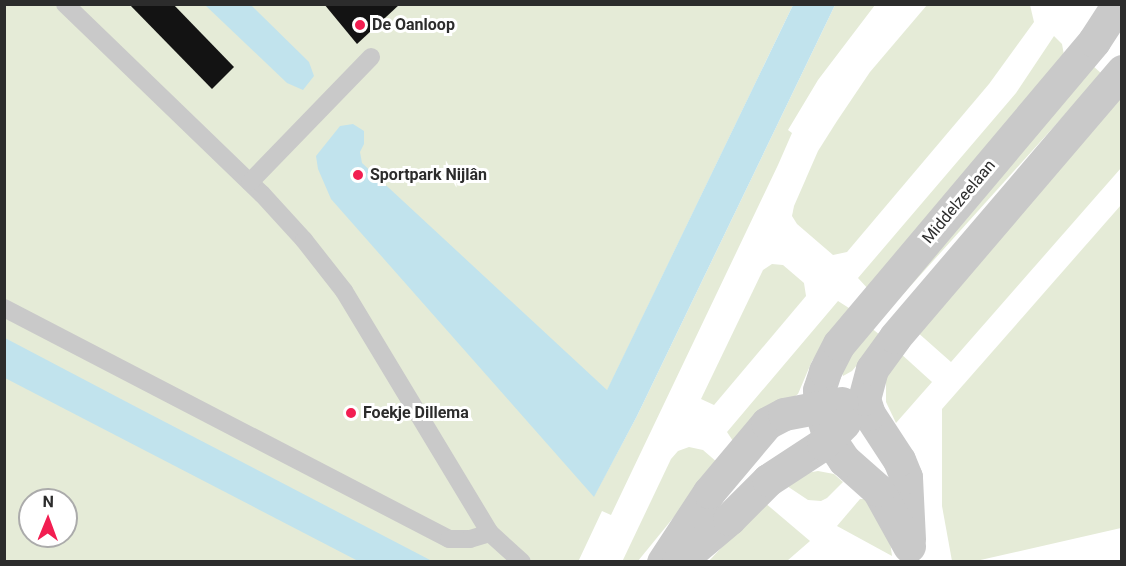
<!DOCTYPE html>
<meta charset="utf-8">
<style>
body{margin:0}
#map{position:relative;width:1126px;height:566px;overflow:hidden;background:#fff;font-family:Roboto,sans-serif}
div>[style]{position:absolute}
[style*='--x']{left:calc(var(--x)*1px);top:calc(var(--y)*1px);width:calc(var(--w)*1px);rotate:calc(var(--a)*1deg)}
.green>*{inset:0;background:#e5ebd7;transform-origin:0 0}
.water>*{inset:0;background:#c1e3ed}
.building>*{inset:0;background:#131313}
.service>*{height:18px;margin:-9px;padding:0 9px;transform-origin:9px;border-radius:9px;background:#c9c9c9}
.tertiary>*{height:33px;margin:-16.5px;padding:0 16.5px;transform-origin:16.5px;border-radius:16.5px;background:#c9c9c9}
.dots>*{width:16px;height:16px;translate:-50% -50%;box-sizing:border-box;border:3px solid #fff;border-radius:50%}
span{translate:-50% -50%;white-space:nowrap;text-align:center;line-height:1.15;-webkit-text-stroke:6px #fff;paint-order:stroke}
.poi-label{font-size:16px;color:#2c2c2c;font-weight:700}
.left{translate:0 -50%;text-align:left}
.street-label{font-size:16px;color:#2c2c2c}
.frame{position:absolute;inset:0;border:6px solid #2c2c2c;pointer-events:none}
.north{position:absolute;left:18px;top:488px;width:60px;height:60px;box-sizing:border-box;background:#fff;border:2px solid #ababab;border-radius:50%;rotate:1deg;font-size:16px;font-weight:700;line-height:24px;text-align:center;color:#2c2c2c}
.north::after{content:'';display:block;margin:auto;width:21px;height:27px;background:#f21e51;clip-path:polygon(50% 0,100% 100%,50% 72%,0 100%)}
</style>
<div id="map">
<div class="green">
<div style="clip-path:polygon(evenodd,4px 5px,793px 5px,607px 391px,594px 496px,637px 416px,835px 5px,875px 5px,818px 80px,788px 130px,792px 133px,778px 165px,611px 515px,602px 511px,578px 562px,5px 561px,4px 5px,30px 500px,66px 500px,66px 536px,30px 536px,30px 500px)"></div>
<div style="clip-path:polygon(927px 5px,1030px 5px,1034px 22px,989px 84px,847px 252px,833px 255px,797px 224px,792px 216px,794px 206px,818px 151px,837px 121px,870px 72px)"></div>
<div style="clip-path:polygon(1054px 36px,1062px 44px,1064px 55px,869px 290px,858px 278px,1016px 93px)"></div>
<div style="left:1092px;top:65px;width:13px;height:316px;rotate:42deg"></div>
<div style="clip-path:polygon(1121px 90px,1121px 168px,951px 362px,916px 331px)"></div>
<div style="clip-path:polygon(1121px 205px,1121px 528px,976px 561px,952px 561px,942px 506px,942px 409px)"></div>
<div style="clip-path:polygon(772px 264px,783px 265px,804px 283px,806px 296px,714px 405px,701px 399px,763px 270px)"></div>
<div style="clip-path:polygon(838px 301px,852px 310px,812px 361px,798px 394px,733px 441px,727px 432px)"></div>
<div style="clip-path:polygon(870px 327px,880px 335px,880px 338px,852px 371px,843px 376px,841px 370px)"></div>
<div style="clip-path:polygon(900px 353px,932px 382px,896px 423px,886px 402px,886px 377px)"></div>
<div style="clip-path:polygon(689px 447px,703px 450px,718px 463px,638px 561px,622px 562px,671px 459px,678px 451px)"></div>
<div style="clip-path:polygon(818px 471px,834px 474px,843px 482px,827px 498px,821px 501px,808px 500px,787px 486px,801px 474px)"></div>
<div style="clip-path:polygon(860px 499px,864px 499px,870px 505px,890px 541px,892px 556px,837px 526px)"></div>
<div style="clip-path:polygon(764px 502px,810px 541px,787px 561px,708px 562px)"></div>
</div>
<div class="water">
<div style="clip-path:polygon(205px 5px,251px 5px,309px 62px,314px 76px,303px 90px,287px 83px)"></div>
<div style="clip-path:polygon(793px 5px,835px 5px,637px 416px,594px 497px,331px 199px,318px 169px,316px 156px,340px 126px,353px 124px,364px 131px,364px 144px,360px 152px,362px 163px,607px 390px)"></div>
<div style="clip-path:polygon(5px 338px,142px 410px,432px 561px,358px 561px,5px 378px)"></div>
</div>
<div class="building">
<div style="clip-path:polygon(129px 4px,173px 4px,234px 67px,212px 89px)"></div>
<div style="clip-path:polygon(324px 4px,400px 4px,357px 44px)"></div>
</div>
<div class="service">
<div style="--x:65;--y:4;--w:274;--a:44"></div>
<div style="--x:262;--y:194;--w:62;--a:47.6"></div>
<div style="--x:304;--y:240;--w:65;--a:51.9"></div>
<div style="--x:344;--y:291;--w:283;--a:58.9"></div>
<div style="--x:490;--y:533;--w:43;--a:42.2"></div>
<div style="--x:250;--y:182;--w:174;--a:-45.9"></div>
<div style="--x:4;--y:308;--w:501;--a:27.43"></div>
<div style="--x:449;--y:539;--w:21;--a:0"></div>
<div style="--x:470;--y:539;--w:21;--a:-17"></div>
</div>
<div class="tertiary">
<div style="--x:909;--y:539;--w:62;--a:-92.8"></div>
<div style="--x:906;--y:477;--w:18;--a:-112"></div>
<div style="--x:899;--y:460;--w:55;--a:-123.1"></div>
<div style="--x:869;--y:414;--w:16;--a:-108"></div>
<div style="--x:864;--y:399;--w:31;--a:-75"></div>
<div style="--x:872;--y:369;--w:39;--a:-54"></div>
<div style="--x:895;--y:337;--w:350;--a:-49.5"></div>
<div style="--x:909;--y:546;--w:64;--a:-119"></div>
<div style="--x:878;--y:490;--w:45;--a:-138.6"></div>
<div style="--x:844;--y:460;--w:27;--a:-124"></div>
<div style="--x:829;--y:438;--w:31;--a:-107"></div>
<div style="--x:820;--y:408;--w:18;--a:-93"></div>
<div style="--x:819;--y:390;--w:20;--a:-72"></div>
<div style="--x:825;--y:371;--w:30;--a:-63"></div>
<div style="--x:839;--y:344;--w:396;--a:-49.9"></div>
<div style="--x:1094;--y:41;--w:44;--a:-57"></div>
<div style="--x:663;--y:562;--w:84;--a:-56.7"></div>
<div style="--x:709;--y:492;--w:90;--a:-50"></div>
<div style="--x:767;--y:423;--w:19;--a:-28"></div>
<div style="--x:784;--y:414;--w:59;--a:-10.7"></div>
<div style="--x:678;--y:562;--w:67;--a:-40.1"></div>
<div style="--x:729;--y:519;--w:55;--a:-45"></div>
<div style="--x:768;--y:480;--w:66;--a:-33.2"></div>
<div style="--x:823;--y:444;--w:30;--a:-45"></div>
</div>
<div class="dots">
<div style="left:360px;top:25px;background:#f21e51"></div>
<div style="left:358px;top:175px;background:#f21e51"></div>
<div style="left:351px;top:413px;background:#f21e51"></div>
</div>
<div class="poi-label">
<span class="left" style="left:372px;top:25px">De Oanloop</span>
<span class="left" style="left:370px;top:175px">Sportpark Nijlân</span>
<span class="left" style="left:363px;top:413px">Foekje Dillema</span>
</div>
<div class="street-label">
<span style="left:959px;top:202px;rotate:-50deg">Middelzeelaan</span>
</div>
<div class="frame"></div>
<div class="north">N</div>
</div>
